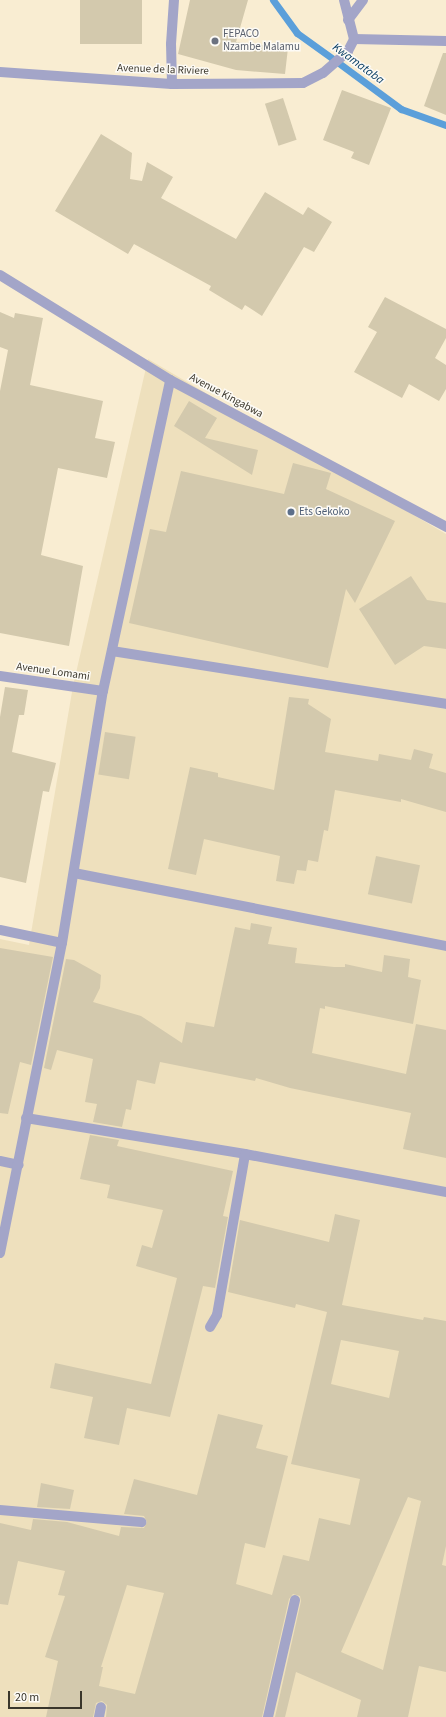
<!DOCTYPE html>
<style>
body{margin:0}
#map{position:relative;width:446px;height:1717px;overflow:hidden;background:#f9edd2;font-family:"Source Sans 3",sans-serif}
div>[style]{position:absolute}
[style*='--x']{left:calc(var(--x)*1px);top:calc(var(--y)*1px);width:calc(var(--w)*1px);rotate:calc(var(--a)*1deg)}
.built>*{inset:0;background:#eee0bd}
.stream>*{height:7px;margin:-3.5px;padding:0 3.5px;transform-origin:3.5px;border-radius:3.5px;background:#5b9fda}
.building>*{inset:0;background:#d3c9ad;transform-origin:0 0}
.minor>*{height:10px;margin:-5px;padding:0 5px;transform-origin:5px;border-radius:5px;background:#a3a5c8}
.dots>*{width:11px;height:11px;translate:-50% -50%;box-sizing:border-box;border:2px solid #fdfbf6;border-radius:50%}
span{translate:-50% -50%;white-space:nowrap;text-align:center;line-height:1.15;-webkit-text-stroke:3px #fdfbf6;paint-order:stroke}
.worship-label{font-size:11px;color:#5b616d}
.left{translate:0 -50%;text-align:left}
.street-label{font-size:11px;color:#3a362b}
.service-label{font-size:11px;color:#4e5e75}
.water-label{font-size:12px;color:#063c63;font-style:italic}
.scale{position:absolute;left:8px;top:1691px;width:74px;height:18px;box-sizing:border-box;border:2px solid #3a362b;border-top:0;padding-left:5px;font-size:12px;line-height:14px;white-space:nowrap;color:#3a362b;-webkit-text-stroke:3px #fdfbf6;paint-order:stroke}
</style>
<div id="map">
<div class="built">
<div style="clip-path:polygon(148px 359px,446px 534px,446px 1717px,0 1717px,0 939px,29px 945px,73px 686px)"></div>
</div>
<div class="stream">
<div style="--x:273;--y:0;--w:41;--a:54"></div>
<div style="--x:297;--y:33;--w:48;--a:35.7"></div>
<div style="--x:336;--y:61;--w:81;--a:36.4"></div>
<div style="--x:401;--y:109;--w:48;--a:19.6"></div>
</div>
<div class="building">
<div style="left:80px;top:0;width:62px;height:44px"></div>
<div style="clip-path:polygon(190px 0,248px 0,236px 42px,288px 48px,285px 74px,236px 70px,178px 54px)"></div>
<div style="clip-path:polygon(443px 53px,446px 53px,446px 115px,424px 106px)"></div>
<div style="clip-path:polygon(342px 90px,391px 108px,369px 165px,351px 158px,354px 152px,323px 140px)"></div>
<div style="left:283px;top:98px;width:44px;height:19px;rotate:72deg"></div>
<div style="clip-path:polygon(101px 134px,132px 153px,130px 179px,142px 181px,147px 162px,173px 177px,161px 198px,236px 239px,265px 192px,303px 215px,308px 207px,332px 222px,314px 252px,304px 247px,262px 316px,245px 305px,242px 310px,209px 290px,211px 286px,134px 244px,128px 254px,55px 211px)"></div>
<div style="clip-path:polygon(385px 297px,446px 329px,446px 338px,435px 358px,446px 365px,446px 389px,439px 401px,409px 384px,402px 398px,354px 372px,377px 332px,368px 327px)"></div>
<div style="clip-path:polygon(0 312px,14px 318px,15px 313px,43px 318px,30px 385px,103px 401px,95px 438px,115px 442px,107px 478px,58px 468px,41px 555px,83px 566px,69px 646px,0 633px,0 391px,8px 350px,0 347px)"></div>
<div style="clip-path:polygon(189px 401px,217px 418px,205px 438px,258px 450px,252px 475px,174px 426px)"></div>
<div style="clip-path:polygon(293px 463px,331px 473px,326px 489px,395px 521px,355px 603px,346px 589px,328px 668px,129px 623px,150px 529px,166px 532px,181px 471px,284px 494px)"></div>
<div style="clip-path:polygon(411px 576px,427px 600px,446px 603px,446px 649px,424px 646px,395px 665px,359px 609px)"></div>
<div style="clip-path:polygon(5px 687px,28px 690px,24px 715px,19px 715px,12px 752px,56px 763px,49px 792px,43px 791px,26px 883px,0 877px,0 717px)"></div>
<div style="clip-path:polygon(289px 697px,309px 699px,308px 704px,331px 719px,325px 752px,378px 761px,379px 754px,411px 760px,414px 749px,433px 754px,429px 768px,446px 773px,446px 812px,401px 799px,401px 802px,335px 790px,328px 831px,324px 830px,318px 862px,308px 860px,306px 871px,297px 870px,294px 884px,276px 881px,280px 856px,204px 839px,196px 875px,168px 869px,190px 767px,218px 773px,218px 777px,274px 790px)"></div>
<div style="left:105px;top:732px;width:31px;height:43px;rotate:9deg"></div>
<div style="left:376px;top:856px;width:45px;height:39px;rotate:12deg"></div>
<div style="clip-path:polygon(251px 923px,272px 927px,268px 944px,297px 948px,295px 963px,334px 967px,345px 967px,345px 964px,382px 972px,384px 955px,410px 959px,408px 977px,421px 980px,413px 1024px,325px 1006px,325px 1009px,320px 1008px,312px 1053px,406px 1074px,416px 1024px,446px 1030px,446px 1158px,403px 1149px,411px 1113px,290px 1088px,256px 1078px,255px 1081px,160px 1062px,155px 1084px,137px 1080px,131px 1110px,126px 1109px,122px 1127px,93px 1122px,97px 1104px,85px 1102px,93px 1059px,57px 1050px,51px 1070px,44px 1068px,66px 959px,74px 960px,101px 975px,100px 988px,93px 1002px,141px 1016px,182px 1043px,186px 1022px,214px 1027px,235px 927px,250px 930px)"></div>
<div style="clip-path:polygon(0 948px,53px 957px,31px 1065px,20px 1062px,8px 1114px,0 1113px)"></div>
<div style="clip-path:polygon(90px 1135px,119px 1140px,117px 1146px,233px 1171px,223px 1216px,228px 1217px,215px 1288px,203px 1286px,170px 1417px,127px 1408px,119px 1445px,84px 1438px,93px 1397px,50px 1388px,55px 1363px,151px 1384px,177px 1278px,136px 1266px,142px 1245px,152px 1248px,163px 1210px,107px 1198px,110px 1185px,80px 1179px)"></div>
<div style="clip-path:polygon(evenodd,335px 1214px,360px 1220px,342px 1305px,423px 1320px,424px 1317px,446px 1321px,446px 1546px,442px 1565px,446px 1566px,446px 1672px,419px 1666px,408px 1717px,357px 1717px,361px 1700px,296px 1672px,285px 1717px,275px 1717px,301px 1601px,300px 1596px,293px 1594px,289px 1599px,262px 1717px,106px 1717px,107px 1705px,102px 1701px,96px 1703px,93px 1717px,46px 1717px,58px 1661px,45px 1657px,65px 1596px,58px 1595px,65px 1571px,18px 1561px,8px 1605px,0 1604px,0 1523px,31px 1530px,33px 1519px,67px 1522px,119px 1536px,121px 1527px,144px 1528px,147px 1522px,144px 1516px,124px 1514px,134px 1479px,197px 1495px,218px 1414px,263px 1425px,256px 1448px,288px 1456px,265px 1548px,245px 1543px,236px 1584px,272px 1595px,283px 1555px,309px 1561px,319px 1518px,350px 1525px,360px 1479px,291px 1464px,327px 1312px,296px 1304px,295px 1308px,228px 1292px,240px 1220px,329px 1242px,335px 1214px,341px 1340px,399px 1351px,389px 1398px,331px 1384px,341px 1340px,335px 1214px,408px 1497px,421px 1501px,383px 1670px,341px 1652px,408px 1497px,335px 1214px,127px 1585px,164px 1593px,135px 1694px,99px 1686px,103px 1667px,101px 1667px,127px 1585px)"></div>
<div style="clip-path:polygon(41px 1483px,74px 1490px,70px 1509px,37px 1507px)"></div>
</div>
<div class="minor">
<div style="--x:348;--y:20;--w:25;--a:-53"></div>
<div style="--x:354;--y:39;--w:92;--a:1.2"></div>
<div style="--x:0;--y:72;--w:172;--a:4"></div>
<div style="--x:172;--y:84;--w:131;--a:-0.4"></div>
<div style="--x:303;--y:83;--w:22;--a:-27"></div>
<div style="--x:323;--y:73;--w:33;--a:-41"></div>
<div style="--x:348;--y:51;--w:13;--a:-63"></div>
<div style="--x:354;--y:39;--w:40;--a:-104.4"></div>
<div style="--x:172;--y:84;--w:40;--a:-91.4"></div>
<div style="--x:171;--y:44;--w:44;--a:-86.1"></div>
<div style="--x:0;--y:275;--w:200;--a:31.7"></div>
<div style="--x:170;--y:380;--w:313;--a:28"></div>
<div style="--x:112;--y:651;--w:338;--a:9"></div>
<div style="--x:0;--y:676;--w:104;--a:8.3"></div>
<div style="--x:74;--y:873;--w:379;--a:11.1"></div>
<div style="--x:0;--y:930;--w:63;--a:11.8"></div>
<div style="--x:26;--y:1118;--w:222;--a:9.3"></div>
<div style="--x:245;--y:1154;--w:205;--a:10.7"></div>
<div style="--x:0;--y:1161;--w:19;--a:12"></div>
<div style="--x:0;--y:1253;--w:316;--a:-78.7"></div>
<div style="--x:62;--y:943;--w:255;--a:-80.8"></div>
<div style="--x:103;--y:691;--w:318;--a:-77.8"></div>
<div style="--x:210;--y:1327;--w:14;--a:-60"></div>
<div style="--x:217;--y:1315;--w:163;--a:-80.1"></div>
<div style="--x:0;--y:1510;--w:142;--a:4.9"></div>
<div style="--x:99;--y:1717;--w:10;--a:-79"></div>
<div style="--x:268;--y:1717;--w:120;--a:-77"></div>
</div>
<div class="dots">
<div style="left:215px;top:41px;background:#6b7280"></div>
<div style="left:291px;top:512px;background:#5c6f8a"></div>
</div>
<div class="worship-label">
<span class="left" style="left:223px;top:41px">FEPACO<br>Nzambe Malamu</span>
</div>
<div class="street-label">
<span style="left:163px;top:70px;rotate:2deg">Avenue de la Riviere</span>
<span style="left:226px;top:396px;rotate:28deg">Avenue Kingabwa</span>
<span style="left:53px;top:672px;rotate:8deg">Avenue Lomami</span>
</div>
<div class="service-label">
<span class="left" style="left:299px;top:512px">Ets Gekoko</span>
</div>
<div class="water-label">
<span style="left:358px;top:64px;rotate:36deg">Kwamataba</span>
</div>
<div class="scale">20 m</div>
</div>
